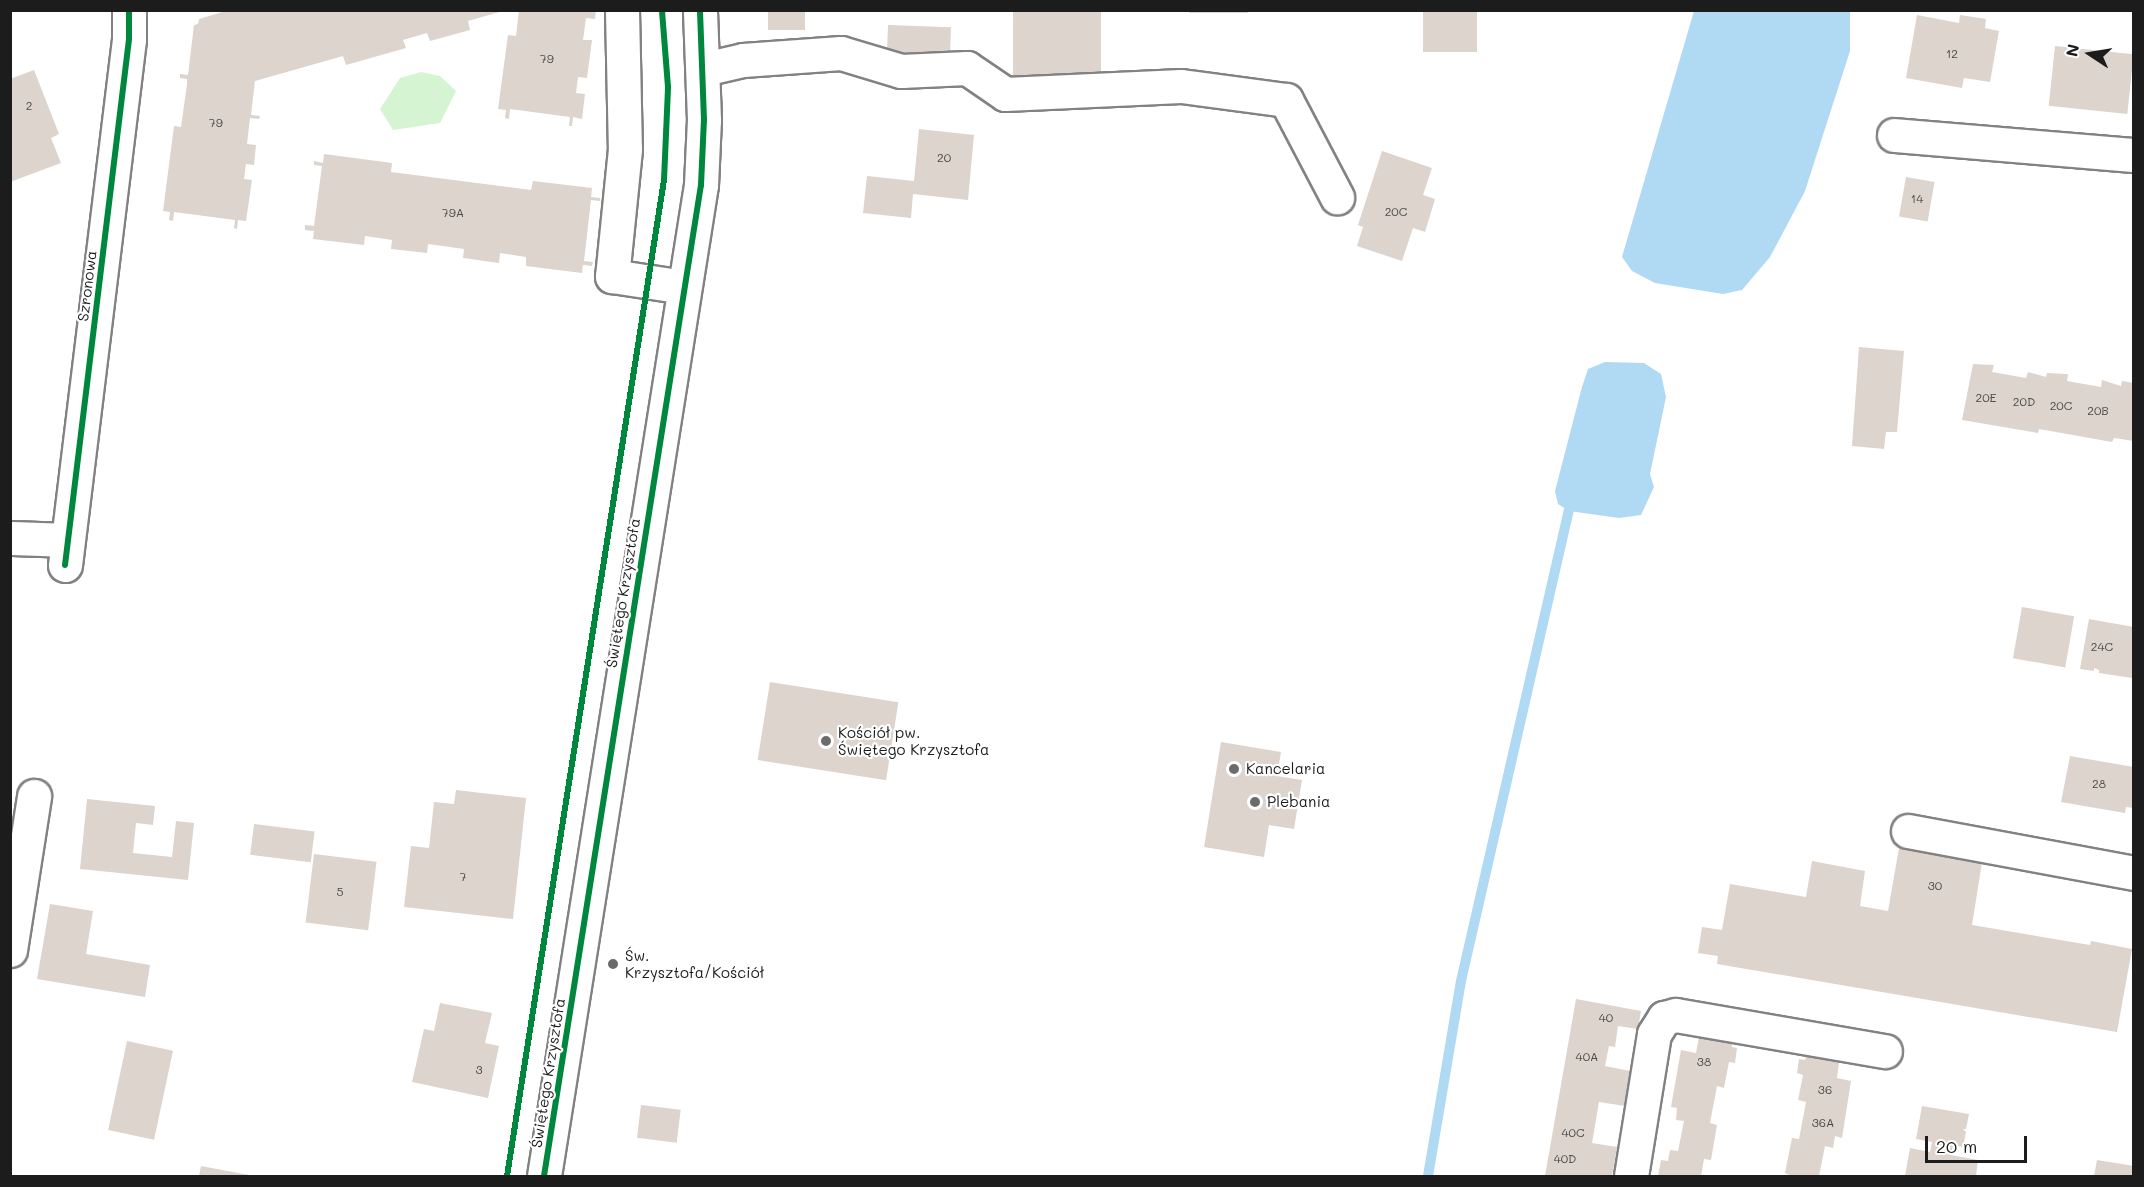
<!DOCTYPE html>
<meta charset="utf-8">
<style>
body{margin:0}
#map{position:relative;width:2144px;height:1187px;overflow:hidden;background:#fff;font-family:Mali,sans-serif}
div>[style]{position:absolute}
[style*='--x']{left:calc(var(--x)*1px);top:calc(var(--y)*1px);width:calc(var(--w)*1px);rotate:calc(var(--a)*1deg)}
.green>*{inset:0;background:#d5f4d2}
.water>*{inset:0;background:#b0d9f3}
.stream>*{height:10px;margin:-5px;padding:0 5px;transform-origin:5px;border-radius:5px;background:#b0d9f3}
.building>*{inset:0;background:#dcd4cd;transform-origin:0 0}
.roads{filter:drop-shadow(2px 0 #828282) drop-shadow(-2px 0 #828282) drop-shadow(0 2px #828282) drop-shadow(0 -2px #828282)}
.minor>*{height:33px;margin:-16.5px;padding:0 16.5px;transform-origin:16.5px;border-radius:16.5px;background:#fff}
.cycleway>*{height:6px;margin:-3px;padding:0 3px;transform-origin:3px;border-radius:3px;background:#00873e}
.dots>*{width:16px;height:16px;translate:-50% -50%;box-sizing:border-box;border:3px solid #fff;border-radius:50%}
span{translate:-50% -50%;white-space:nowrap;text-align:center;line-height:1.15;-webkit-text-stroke:4.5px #fff;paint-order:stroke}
.number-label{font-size:12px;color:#4c4a48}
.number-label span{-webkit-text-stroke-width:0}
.street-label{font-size:15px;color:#1c1c1c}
.poi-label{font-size:15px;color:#1c1c1c}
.left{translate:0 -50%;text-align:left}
.frame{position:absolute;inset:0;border:12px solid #1c1c1c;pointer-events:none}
.north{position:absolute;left:2060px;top:24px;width:60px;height:60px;-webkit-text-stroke:4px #fff;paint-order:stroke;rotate:282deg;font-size:16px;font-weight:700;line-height:24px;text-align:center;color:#1c1c1c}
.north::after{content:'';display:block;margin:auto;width:21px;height:27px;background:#1c1c1c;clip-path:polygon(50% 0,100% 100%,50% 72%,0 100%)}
.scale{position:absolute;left:1925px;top:1136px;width:102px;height:27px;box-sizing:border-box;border:3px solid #1c1c1c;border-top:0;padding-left:8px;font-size:18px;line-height:21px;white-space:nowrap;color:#1c1c1c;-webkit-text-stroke:4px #fff;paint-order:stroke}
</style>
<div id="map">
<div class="green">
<div style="clip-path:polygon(421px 72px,440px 76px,456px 91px,440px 123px,393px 130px,380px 109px,400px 78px)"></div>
</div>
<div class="water">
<div style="clip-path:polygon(1694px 11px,1850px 11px,1850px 51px,1805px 191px,1770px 257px,1742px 290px,1723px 294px,1655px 283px,1632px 271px,1622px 257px)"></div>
<div style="clip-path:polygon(1605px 362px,1644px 363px,1661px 374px,1666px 397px,1650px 474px,1654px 487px,1641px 515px,1619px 518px,1569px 511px,1558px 504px,1555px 491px,1582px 387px,1588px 369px)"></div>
</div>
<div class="stream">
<div style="--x:1428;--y:1176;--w:198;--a:-80.4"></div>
<div style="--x:1461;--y:981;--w:482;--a:-77.1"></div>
</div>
<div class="building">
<div style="clip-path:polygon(229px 10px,503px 10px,503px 11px,468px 21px,470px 30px,430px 41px,427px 33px,403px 40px,406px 48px,346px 65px,343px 56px,255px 81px,251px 115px,260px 116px,259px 119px,250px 118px,247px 144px,256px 145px,254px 165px,246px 164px,244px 179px,252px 180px,246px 221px,238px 220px,237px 229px,234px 228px,235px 220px,174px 212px,173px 221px,169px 220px,170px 212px,163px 211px,174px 126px,181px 127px,187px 84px,187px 79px,180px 78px,180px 74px,188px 75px,194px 25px,198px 24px,199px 19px)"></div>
<div style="clip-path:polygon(519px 10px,596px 10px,595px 19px,586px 18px,583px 40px,592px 40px,587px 78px,578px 77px,576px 93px,585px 94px,582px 119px,573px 117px,572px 126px,569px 126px,570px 117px,510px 109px,509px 119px,505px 118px,506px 110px,498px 109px,508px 35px,516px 36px)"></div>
<div style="left:768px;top:10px;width:37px;height:20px"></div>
<div style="left:1013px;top:10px;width:88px;height:66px"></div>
<div style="left:1189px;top:10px;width:59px;height:3px"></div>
<div style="left:1423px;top:10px;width:54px;height:42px"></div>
<div style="clip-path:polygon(1917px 15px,1959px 23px,1960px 15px,1986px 19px,1985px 28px,1999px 31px,1990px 82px,1964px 78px,1962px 88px,1906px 78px)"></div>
<div style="left:888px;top:25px;width:63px;height:27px;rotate:2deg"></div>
<div style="left:2055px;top:46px;width:79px;height:60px;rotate:6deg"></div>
<div style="clip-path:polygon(34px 70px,59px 134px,51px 138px,61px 163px,10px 182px,10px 79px)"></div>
<div style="clip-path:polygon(919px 129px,974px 135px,968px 200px,913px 194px,911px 218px,863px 213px,867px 176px,914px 181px)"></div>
<div style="clip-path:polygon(1382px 151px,1432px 168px,1423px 195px,1435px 199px,1425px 232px,1413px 228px,1402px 261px,1357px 246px,1363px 227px,1358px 225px)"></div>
<div style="clip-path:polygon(324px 154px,392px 163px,391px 172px,531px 190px,533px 181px,592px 188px,591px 197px,600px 198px,600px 201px,591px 200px,584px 261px,593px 262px,592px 266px,583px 265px,582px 273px,526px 266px,526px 257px,500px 253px,499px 263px,463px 258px,464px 249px,428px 244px,427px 253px,391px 249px,392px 240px,365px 236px,364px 245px,313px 239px,314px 231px,305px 230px,305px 225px,314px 226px,322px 166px,314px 165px,314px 161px,323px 163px)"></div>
<div style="left:1906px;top:177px;width:29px;height:40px;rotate:10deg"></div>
<div style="clip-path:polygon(1859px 347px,1904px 351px,1897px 432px,1886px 432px,1884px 449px,1852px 446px)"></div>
<div style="clip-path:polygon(1973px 364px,1994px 365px,1992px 372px,2026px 378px,2028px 372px,2046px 377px,2047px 373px,2066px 374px,2068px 374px,2067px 381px,2101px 387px,2102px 380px,2121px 386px,2122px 381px,2134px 383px,2134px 441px,2114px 438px,2112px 442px,2039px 429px,2038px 433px,1962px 420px)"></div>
<div style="left:2022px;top:607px;width:53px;height:52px;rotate:10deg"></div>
<div style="clip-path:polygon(2089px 619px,2134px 627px,2132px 678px,2099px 673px,2099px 670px,2094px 668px,2094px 671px,2080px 669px)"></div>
<div style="left:770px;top:682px;width:130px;height:79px;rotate:9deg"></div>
<div style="clip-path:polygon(1221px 742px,1281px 752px,1277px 776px,1302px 780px,1294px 829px,1269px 825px,1264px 857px,1204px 847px)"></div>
<div style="clip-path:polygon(2070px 756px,2134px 767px,2134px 808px,2126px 807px,2125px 813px,2061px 802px)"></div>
<div style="clip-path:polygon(456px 790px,526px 798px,513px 919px,404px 907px,411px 846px,429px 848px,434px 802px,454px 804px)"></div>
<div style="clip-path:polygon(87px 799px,155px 806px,153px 825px,136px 823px,133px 853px,172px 857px,176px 821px,194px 823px,188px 880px,80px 869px)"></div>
<div style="left:254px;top:824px;width:61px;height:31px;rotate:7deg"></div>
<div style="clip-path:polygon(1899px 848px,1982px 862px,1972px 925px,2090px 945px,2091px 941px,2132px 949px,2117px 1032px,1717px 964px,1718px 956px,1698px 953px,1702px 927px,1722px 930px,1730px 884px,1806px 897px,1812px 861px,1865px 871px,1860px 906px,1888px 911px)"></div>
<div style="left:314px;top:854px;width:63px;height:69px;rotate:7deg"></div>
<div style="clip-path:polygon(50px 904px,93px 911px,86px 954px,150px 965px,145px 997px,37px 979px)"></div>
<div style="clip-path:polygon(1576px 999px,1641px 1011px,1638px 1029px,1618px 1026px,1615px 1047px,1609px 1046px,1605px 1066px,1630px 1071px,1625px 1106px,1599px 1102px,1592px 1143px,1617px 1147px,1612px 1176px,1545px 1176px)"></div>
<div style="clip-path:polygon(440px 1003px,492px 1013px,485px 1043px,499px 1046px,488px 1098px,412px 1082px,424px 1029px,434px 1031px)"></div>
<div style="clip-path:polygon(1699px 1037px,1732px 1043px,1732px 1047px,1737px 1048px,1735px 1063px,1729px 1062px,1724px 1088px,1717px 1086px,1710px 1123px,1717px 1125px,1711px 1160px,1704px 1159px,1701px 1176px,1658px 1176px,1661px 1160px,1668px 1161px,1670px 1150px,1678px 1151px,1684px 1121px,1676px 1120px,1677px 1108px,1671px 1107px,1681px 1050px,1696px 1053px)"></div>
<div style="left:127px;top:1041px;width:47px;height:91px;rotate:12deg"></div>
<div style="clip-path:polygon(1806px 1056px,1839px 1062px,1837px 1078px,1851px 1081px,1842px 1138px,1835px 1136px,1833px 1148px,1825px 1146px,1819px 1176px,1792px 1176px,1785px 1173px,1792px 1138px,1799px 1139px,1806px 1102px,1798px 1100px,1803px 1075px,1797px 1073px,1799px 1059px,1805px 1060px)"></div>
<div style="left:641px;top:1105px;width:40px;height:33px;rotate:7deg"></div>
<div style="clip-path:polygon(1922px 1106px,1969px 1114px,1966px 1129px,1963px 1129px,1966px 1132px,1963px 1147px,1953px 1145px,1951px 1155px,1978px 1160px,1976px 1176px,1905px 1176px,1910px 1148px,1930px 1152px,1932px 1142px,1916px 1139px)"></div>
<div style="clip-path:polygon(2097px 1160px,2134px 1166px,2134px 1176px,2094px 1176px)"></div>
<div style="clip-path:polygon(201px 1166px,249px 1175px,249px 1176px,199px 1176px)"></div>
</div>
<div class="roads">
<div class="minor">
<div style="--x:622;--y:10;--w:139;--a:88.8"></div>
<div style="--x:625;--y:149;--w:128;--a:95.8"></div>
<div style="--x:612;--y:276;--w:73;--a:8.7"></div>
<div style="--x:704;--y:69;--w:40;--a:-13"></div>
<div style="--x:743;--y:60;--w:98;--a:-4.1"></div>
<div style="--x:841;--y:53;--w:63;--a:16.7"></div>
<div style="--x:901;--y:71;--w:66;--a:-2.6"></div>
<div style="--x:967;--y:68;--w:46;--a:34.4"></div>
<div style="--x:1005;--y:94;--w:176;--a:-2.6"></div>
<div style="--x:1181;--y:86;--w:106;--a:7.6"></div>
<div style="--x:1286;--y:100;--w:110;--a:62.3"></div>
<div style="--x:1894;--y:135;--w:241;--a:4.8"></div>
<div style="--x:10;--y:538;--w:57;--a:2"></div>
<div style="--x:65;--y:565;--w:530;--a:-83.06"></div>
<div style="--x:129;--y:39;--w:29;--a:-90"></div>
<div style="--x:1908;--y:831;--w:230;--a:10.5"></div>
<div style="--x:10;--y:950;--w:156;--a:-81.1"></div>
<div style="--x:544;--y:1176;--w:1003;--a:-81"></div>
<div style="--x:701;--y:185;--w:65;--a:-87.4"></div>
<div style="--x:704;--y:120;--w:110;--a:-92.1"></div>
<div style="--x:1631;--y:1176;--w:144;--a:-80.8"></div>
<div style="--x:1654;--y:1034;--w:19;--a:-58"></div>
<div style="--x:1664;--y:1018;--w:12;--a:-14"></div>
<div style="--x:1676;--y:1015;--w:212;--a:9.8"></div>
</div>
</div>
<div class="cycleway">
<div style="--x:65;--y:565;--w:530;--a:-83.06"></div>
<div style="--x:129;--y:39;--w:29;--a:-90"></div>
<div style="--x:507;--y:1176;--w:1008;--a:-81.04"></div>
<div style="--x:664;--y:180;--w:93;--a:-87.5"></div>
<div style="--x:668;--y:87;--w:77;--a:-94.5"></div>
<div style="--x:544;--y:1176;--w:1003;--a:-81"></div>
<div style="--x:701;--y:185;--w:65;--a:-87.4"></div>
<div style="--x:704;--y:120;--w:110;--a:-92.1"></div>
</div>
<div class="dots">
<div style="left:826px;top:741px;background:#6b6b6b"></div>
<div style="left:1234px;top:769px;background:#6b6b6b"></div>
<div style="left:1255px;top:802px;background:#6b6b6b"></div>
<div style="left:613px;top:964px;background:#6b6b6b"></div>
</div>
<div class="number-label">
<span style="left:1952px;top:54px">12</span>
<span style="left:547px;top:59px">79</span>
<span style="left:29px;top:106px">2</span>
<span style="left:216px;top:123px">79</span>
<span style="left:944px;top:158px">20</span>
<span style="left:1917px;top:199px">14</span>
<span style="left:1396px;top:212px">20C</span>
<span style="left:453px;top:213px">79A</span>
<span style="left:1986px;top:398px">20E</span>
<span style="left:2024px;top:402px">20D</span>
<span style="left:2061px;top:406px">20C</span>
<span style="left:2098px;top:411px">20B</span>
<span style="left:2102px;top:647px">24C</span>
<span style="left:2099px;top:784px">28</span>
<span style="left:463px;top:877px">7</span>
<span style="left:1935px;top:886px">30</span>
<span style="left:340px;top:892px">5</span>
<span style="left:1606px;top:1018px">40</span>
<span style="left:1587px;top:1057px">40A</span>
<span style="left:1704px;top:1062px">38</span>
<span style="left:479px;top:1070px">3</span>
<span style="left:1825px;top:1090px">36</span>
<span style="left:1823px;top:1123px">36A</span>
<span style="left:1573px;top:1133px">40C</span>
<span style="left:1565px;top:1159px">40D</span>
</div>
<div class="street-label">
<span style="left:87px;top:286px;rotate:-83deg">Szronowa</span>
<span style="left:623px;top:593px;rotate:-81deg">Świętego Krzysztofa</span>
<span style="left:548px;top:1073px;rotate:-81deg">Świętego Krzysztofa</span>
</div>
<div class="poi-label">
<span class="left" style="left:838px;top:741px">Kościół pw.<br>Świętego Krzysztofa</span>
<span class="left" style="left:1246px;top:769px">Kancelaria</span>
<span class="left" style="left:1267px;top:802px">Plebania</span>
<span class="left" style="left:625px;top:964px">Św.<br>Krzysztofa/Kościół</span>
</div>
<div class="frame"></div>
<div class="north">N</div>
<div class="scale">20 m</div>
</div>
